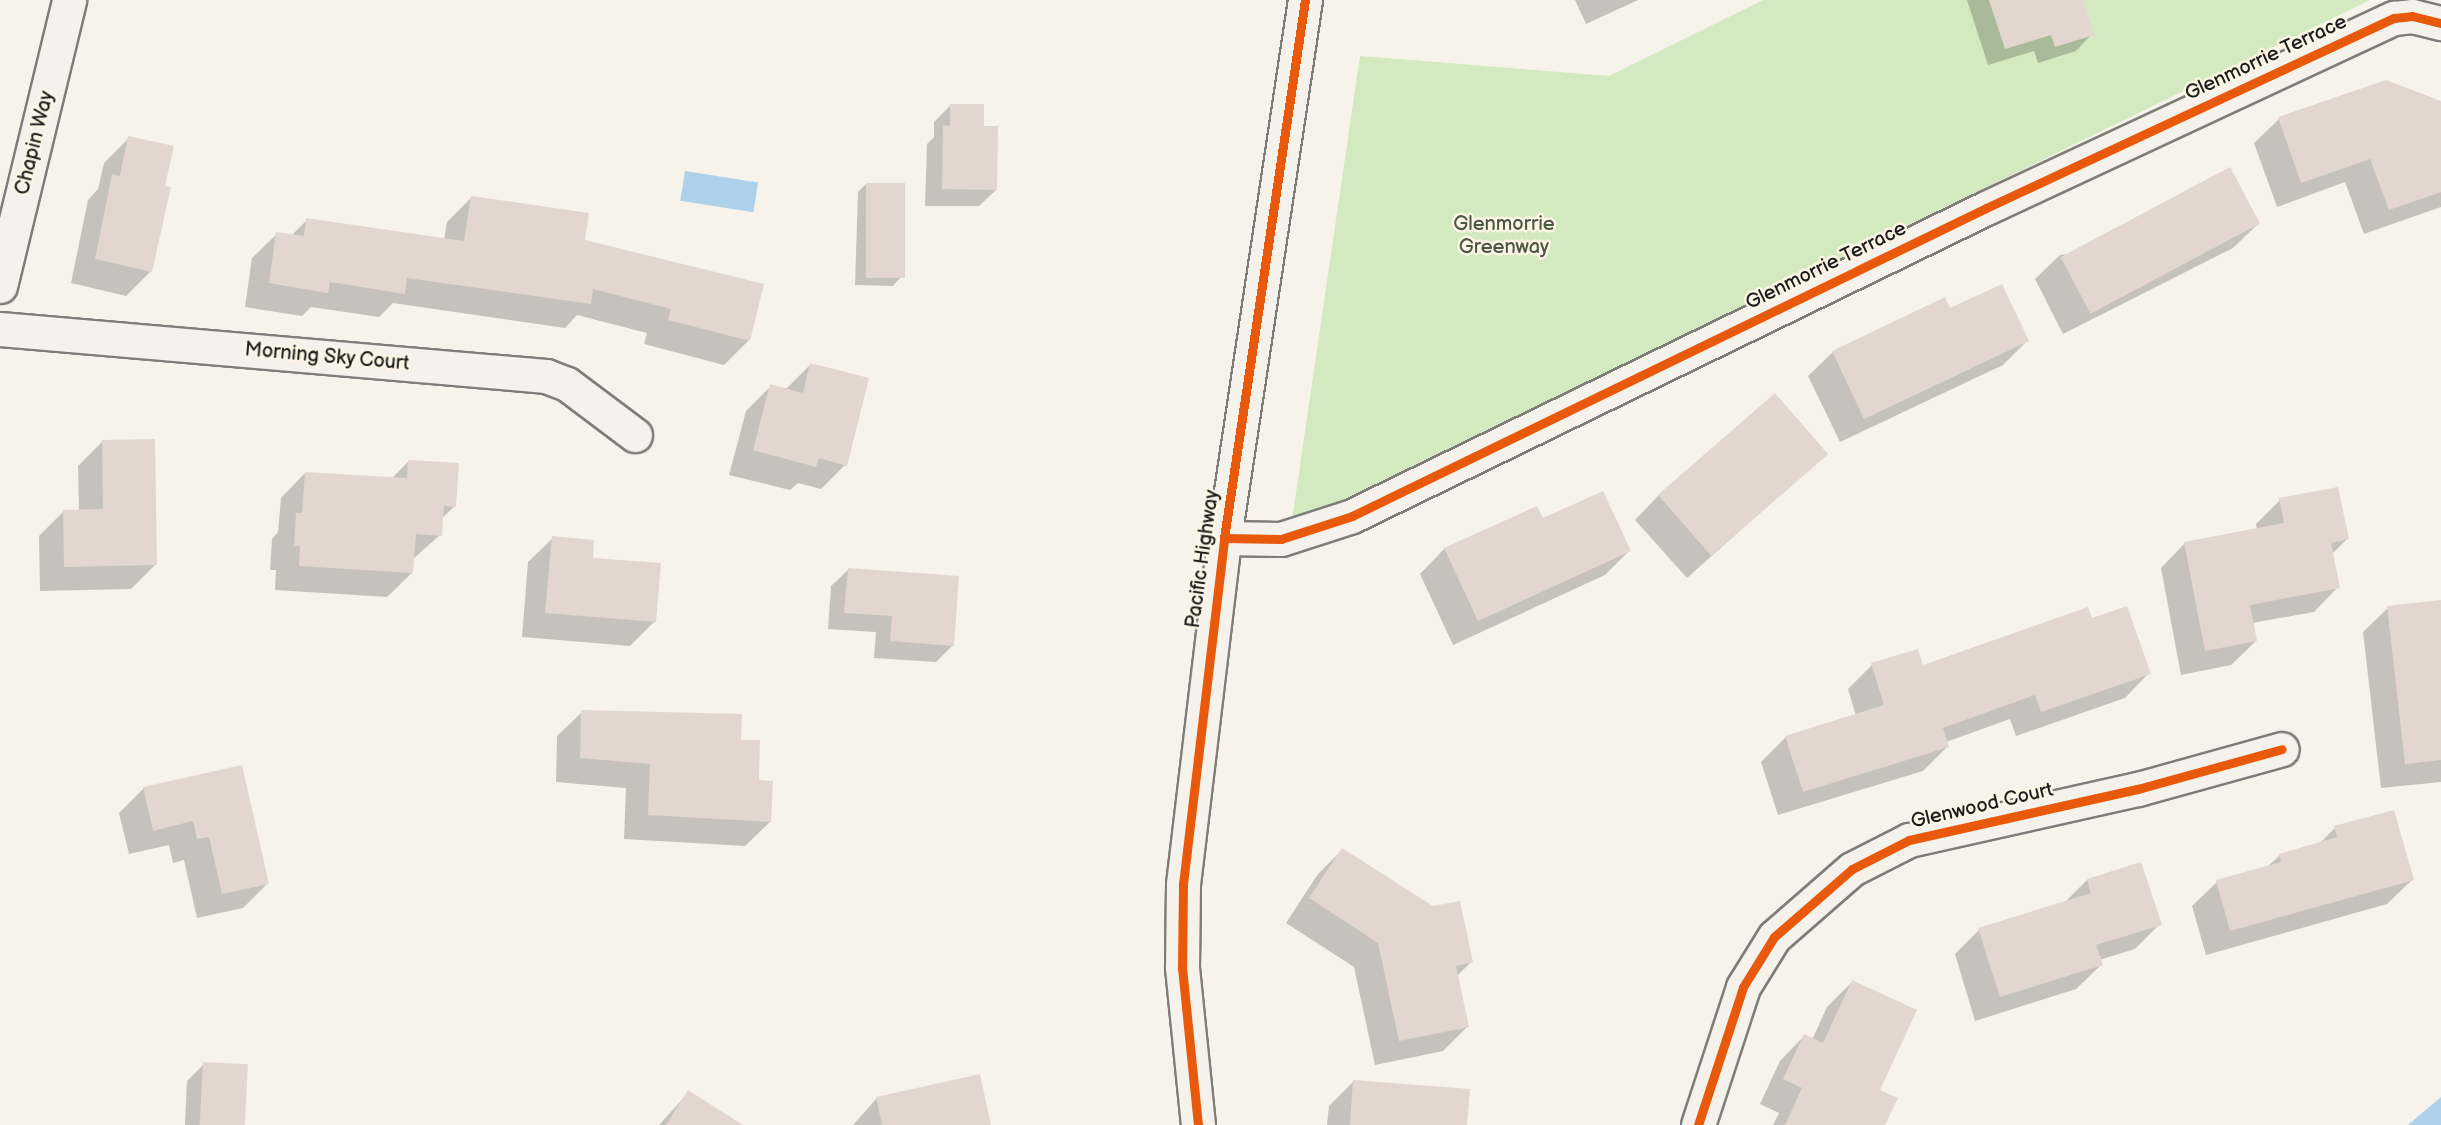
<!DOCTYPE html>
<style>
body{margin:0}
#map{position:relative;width:2441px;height:1125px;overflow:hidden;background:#f7f3ea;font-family:"Balsamiq Sans",sans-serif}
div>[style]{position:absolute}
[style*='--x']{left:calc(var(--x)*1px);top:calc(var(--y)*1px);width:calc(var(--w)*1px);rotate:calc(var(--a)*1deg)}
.green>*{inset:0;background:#d3e9c0}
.water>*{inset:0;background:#aed1eb;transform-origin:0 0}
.shadow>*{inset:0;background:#0003}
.building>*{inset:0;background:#e3d6ce;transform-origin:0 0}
.roads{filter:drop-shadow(2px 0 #7f7d79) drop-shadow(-2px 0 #7f7d79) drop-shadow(0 2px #7f7d79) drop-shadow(0 -2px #7f7d79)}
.minor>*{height:33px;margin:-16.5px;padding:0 16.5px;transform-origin:16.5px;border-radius:16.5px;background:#f5f2ec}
.primary>*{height:33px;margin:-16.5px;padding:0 16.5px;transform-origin:16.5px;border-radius:16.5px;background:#f5f2ec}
.cycleway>*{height:9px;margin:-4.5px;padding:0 4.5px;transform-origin:4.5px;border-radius:4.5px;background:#e8590c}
span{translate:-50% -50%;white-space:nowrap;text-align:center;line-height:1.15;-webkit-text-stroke:5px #fcf5e5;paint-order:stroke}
.street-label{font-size:20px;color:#1c1c1c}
.park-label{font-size:20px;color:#4a5743}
</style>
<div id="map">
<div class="green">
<div style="clip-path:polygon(1763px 0,2370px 0,1291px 527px,1360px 56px,1609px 76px)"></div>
</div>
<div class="water">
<div style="left:685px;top:171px;width:74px;height:30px;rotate:9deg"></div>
<div style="clip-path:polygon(2441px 1097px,2441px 1125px,2408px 1125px)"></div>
</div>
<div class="shadow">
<div style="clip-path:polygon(1575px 0,1638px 0,1586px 24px)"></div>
<div style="clip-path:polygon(1967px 0,2081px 0,2092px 34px,2076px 51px,2038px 63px,2034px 51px,1988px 65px)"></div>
<div style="clip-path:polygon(951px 105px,983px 127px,996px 190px,979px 206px,925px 206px,927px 144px,934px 137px,934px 122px)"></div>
<div style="clip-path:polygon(2441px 110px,2441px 207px,2364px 234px,2345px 182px,2277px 207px,2254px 143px,2279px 119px)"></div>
<div style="clip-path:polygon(129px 138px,163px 187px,151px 271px,126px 296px,71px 283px,88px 200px,98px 189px,104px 163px)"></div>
<div style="clip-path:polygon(866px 184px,901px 277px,893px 286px,855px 285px,858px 192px)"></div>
<div style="clip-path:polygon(471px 198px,584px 241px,749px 340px,724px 365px,644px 344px,647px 333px,577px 315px,565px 328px,393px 303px,379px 317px,311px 307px,302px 316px,245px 307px,252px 258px,277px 234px,291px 236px,307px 220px,444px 240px,447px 222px)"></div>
<div style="clip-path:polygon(2258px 224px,2233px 248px,2063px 334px,2035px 279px,2060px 255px)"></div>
<div style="clip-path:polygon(1949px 310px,2027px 341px,2003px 365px,1840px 442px,1808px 376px,1833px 352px)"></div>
<div style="clip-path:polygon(810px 365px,845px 465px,821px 489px,798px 483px,790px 490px,729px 475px,746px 411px,771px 386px,785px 390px)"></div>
<div style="clip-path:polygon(102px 442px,155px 565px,131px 589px,40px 591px,39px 536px,64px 511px,79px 511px,78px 466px)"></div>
<div style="clip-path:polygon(1826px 454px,1687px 578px,1635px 520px,1659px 495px)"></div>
<div style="clip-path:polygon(409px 461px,455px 506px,441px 519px,440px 535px,413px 559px,412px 573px,387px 597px,275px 590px,276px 570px,270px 570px,272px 539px,278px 532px,281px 498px,305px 473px,391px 479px)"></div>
<div style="clip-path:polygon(2280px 500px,2347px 539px,2332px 554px,2338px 587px,2314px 612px,2252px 623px,2256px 641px,2231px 665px,2181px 675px,2161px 568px,2185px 543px,2257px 530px,2256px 524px)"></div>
<div style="clip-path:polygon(1536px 507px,1542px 520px,1629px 551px,1605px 575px,1453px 645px,1420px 574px,1444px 549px)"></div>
<div style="clip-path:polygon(553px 538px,591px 560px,655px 621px,630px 646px,522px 637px,528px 562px)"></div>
<div style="clip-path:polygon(848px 570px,952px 646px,936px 662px,874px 658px,876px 632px,828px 629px,831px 586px)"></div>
<div style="clip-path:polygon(2441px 602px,2441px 782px,2381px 788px,2363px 632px,2388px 608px)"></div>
<div style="clip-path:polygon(2091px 620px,2149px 673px,2125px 698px,2016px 736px,2010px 719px,1946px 742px,1947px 747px,1923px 771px,1778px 815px,1761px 762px,1786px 737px,1856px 716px,1848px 689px,1872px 665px,1922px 667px)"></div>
<div style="clip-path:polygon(582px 712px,740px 741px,770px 822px,745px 846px,624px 839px,626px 788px,556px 782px,557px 736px)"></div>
<div style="clip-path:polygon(241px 766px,267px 884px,243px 908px,197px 918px,184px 860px,173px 863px,169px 845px,129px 854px,119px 813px,144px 788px)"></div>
<div style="clip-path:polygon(2335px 828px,2412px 880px,2387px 904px,2206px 955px,2192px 906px,2217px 882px,2267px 867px,2280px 855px,2319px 844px)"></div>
<div style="clip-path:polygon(1342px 850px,1471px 962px,1457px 976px,1468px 1026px,1443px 1051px,1375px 1065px,1354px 967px,1286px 923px,1318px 874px)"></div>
<div style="clip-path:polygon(2087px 880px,2160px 924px,2135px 949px,2099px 960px,2101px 965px,2076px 989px,1975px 1021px,1955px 954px,1979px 930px,2064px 903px)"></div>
<div style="clip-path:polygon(1852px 982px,1883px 1125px,1773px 1125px,1779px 1113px,1760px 1104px,1780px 1061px,1804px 1036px,1812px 1040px,1827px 1007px)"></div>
<div style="clip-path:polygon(204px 1064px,244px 1125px,185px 1125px,187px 1081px)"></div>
<div style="clip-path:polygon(1353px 1082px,1466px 1125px,1327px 1125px,1329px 1106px)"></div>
<div style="clip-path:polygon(689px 1092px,741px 1125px,659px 1125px)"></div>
<div style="clip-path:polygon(877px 1098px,989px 1125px,853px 1125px)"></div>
</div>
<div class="building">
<div style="clip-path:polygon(1989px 0,2083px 0,2094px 35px,2055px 47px,2051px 35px,2005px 49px)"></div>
<div style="clip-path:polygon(2386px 80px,2441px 101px,2441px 192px,2389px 210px,2370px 159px,2301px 183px,2278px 117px)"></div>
<div style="clip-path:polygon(950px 104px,984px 104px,984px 126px,998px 126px,997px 190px,942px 189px,943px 125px,950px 126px)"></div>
<div style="clip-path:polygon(128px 136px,174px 146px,165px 186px,171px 187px,152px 272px,95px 259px,112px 174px,120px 176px)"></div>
<div style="left:2230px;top:167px;width:64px;height:192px;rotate:62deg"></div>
<div style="left:866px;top:183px;width:39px;height:95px"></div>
<div style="clip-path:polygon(471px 196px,589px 213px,585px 240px,764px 284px,750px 341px,668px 320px,671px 309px,593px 289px,591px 304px,407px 278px,405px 294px,330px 282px,328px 293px,269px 283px,276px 232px,304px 236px,306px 218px,464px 241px)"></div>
<div style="clip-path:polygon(2002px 284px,2029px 341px,1864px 419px,1832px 351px,1945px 297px,1950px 308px)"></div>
<div style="clip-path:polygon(810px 363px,869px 378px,847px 466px,819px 458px,816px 467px,753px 450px,770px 384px,803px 393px)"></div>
<div style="left:1775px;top:393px;width:81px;height:155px;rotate:49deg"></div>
<div style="clip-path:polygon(155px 439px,157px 565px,64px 567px,63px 510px,103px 509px,102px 440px)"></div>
<div style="clip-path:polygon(408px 460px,459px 463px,456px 507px,444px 506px,442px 536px,416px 534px,413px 573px,299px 566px,300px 546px,294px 546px,296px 513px,302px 513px,305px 472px,407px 478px)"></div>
<div style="clip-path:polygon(2338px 487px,2349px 539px,2331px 543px,2340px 588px,2250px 605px,2257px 641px,2205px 651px,2184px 542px,2284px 523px,2279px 498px)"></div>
<div style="clip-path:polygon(1603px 491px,1631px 551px,1478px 621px,1444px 548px,1537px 506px,1543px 518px)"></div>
<div style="clip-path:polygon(552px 536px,594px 540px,593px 558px,661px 563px,656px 622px,545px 613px)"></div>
<div style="clip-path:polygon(848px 568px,959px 576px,954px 646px,890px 641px,892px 616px,844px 613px)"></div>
<div style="clip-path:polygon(2441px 600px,2441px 760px,2405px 764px,2387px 606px)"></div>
<div style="clip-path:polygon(2127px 606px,2151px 674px,2041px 712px,2035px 695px,1943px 728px,1949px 747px,1803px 792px,1785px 736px,1884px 705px,1871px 663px,1918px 649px,1923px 665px,2088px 607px,2092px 618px)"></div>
<div style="clip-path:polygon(581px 710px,742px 714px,741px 740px,760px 740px,759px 780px,773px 781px,771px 822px,648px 815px,650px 764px,580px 758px)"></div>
<div style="clip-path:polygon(242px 765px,269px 884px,222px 894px,209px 837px,197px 839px,193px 821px,153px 831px,143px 787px)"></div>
<div style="clip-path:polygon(2394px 810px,2414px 880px,2230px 931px,2216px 880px,2281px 862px,2279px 854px,2337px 837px,2334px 826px)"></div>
<div style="clip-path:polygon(1342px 848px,1433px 906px,1460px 901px,1473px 962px,1456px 966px,1469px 1027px,1399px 1041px,1378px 943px,1309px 898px)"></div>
<div style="clip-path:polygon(2141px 862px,2162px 925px,2096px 945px,2103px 965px,2000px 997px,1978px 928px,2091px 893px,2087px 879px)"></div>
<div style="clip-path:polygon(1852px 980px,1917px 1010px,1880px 1090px,1898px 1098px,1885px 1125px,1785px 1125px,1802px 1088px,1783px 1079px,1804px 1034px,1823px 1043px)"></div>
<div style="left:203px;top:1062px;width:45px;height:63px;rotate:3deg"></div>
<div style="clip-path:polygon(980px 1074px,991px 1125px,882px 1125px,876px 1097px)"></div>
<div style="clip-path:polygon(1353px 1080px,1470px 1089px,1467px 1125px,1350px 1125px)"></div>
<div style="clip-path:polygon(688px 1090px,743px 1125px,666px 1125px)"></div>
</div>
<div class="roads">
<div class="minor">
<div style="--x:0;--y:286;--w:294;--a:-76.4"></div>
<div style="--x:0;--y:329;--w:548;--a:4.92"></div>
<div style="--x:546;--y:376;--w:22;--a:21"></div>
<div style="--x:567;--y:384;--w:85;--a:36.9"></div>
<div style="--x:1224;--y:538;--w:57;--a:1"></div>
<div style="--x:1281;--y:539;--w:75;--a:-17.9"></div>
<div style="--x:1352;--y:516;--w:705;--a:-25.91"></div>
<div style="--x:1986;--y:208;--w:450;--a:-25"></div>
<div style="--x:2394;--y:18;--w:18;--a:-6"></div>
<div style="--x:2412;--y:16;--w:30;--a:14"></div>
<div style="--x:1698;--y:1125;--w:145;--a:-71.9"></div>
<div style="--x:1743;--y:987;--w:59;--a:-58.2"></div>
<div style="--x:1774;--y:937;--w:103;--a:-41.1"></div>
<div style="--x:1852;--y:869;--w:64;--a:-27"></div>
<div style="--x:1909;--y:840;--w:235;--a:-12.6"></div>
<div style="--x:2138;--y:789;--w:149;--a:-15.5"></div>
</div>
<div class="primary">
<div style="--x:1198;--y:1125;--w:159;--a:-95.8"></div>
<div style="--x:1182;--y:967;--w:83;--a:-89.3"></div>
<div style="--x:1183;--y:884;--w:348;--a:-83.2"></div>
<div style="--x:1224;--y:538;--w:544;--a:-81.44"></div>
</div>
</div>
<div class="cycleway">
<div style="--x:1224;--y:538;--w:57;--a:1"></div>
<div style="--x:1281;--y:539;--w:75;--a:-17.9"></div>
<div style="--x:1352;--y:516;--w:705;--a:-25.91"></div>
<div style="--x:1986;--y:208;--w:450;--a:-25"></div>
<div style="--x:2394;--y:18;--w:18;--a:-6"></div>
<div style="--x:2412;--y:16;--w:30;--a:14"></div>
<div style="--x:1198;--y:1125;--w:159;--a:-95.8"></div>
<div style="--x:1182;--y:967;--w:83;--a:-89.3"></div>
<div style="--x:1183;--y:884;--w:348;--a:-83.2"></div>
<div style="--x:1224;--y:538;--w:544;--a:-81.44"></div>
<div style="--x:1698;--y:1125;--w:145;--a:-71.9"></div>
<div style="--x:1743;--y:987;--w:59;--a:-58.2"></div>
<div style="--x:1774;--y:937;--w:103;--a:-41.1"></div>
<div style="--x:1852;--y:869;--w:64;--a:-27"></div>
<div style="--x:1909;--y:840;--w:235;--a:-12.6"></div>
<div style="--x:2138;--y:789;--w:149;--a:-15.5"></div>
</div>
<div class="street-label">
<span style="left:2266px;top:58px;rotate:-25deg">Glenmorrie Terrace</span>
<span style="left:35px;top:143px;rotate:-76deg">Chapin Way</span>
<span style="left:1826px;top:266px;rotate:-26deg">Glenmorrie Terrace</span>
<span style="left:327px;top:357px;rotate:5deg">Morning Sky Court</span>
<span style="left:1203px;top:559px;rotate:-82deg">Pacific Highway</span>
<span style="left:1982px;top:806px;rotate:-13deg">Glenwood Court</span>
</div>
<div class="park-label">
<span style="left:1504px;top:236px">Glenmorrie<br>Greenway</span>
</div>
</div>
